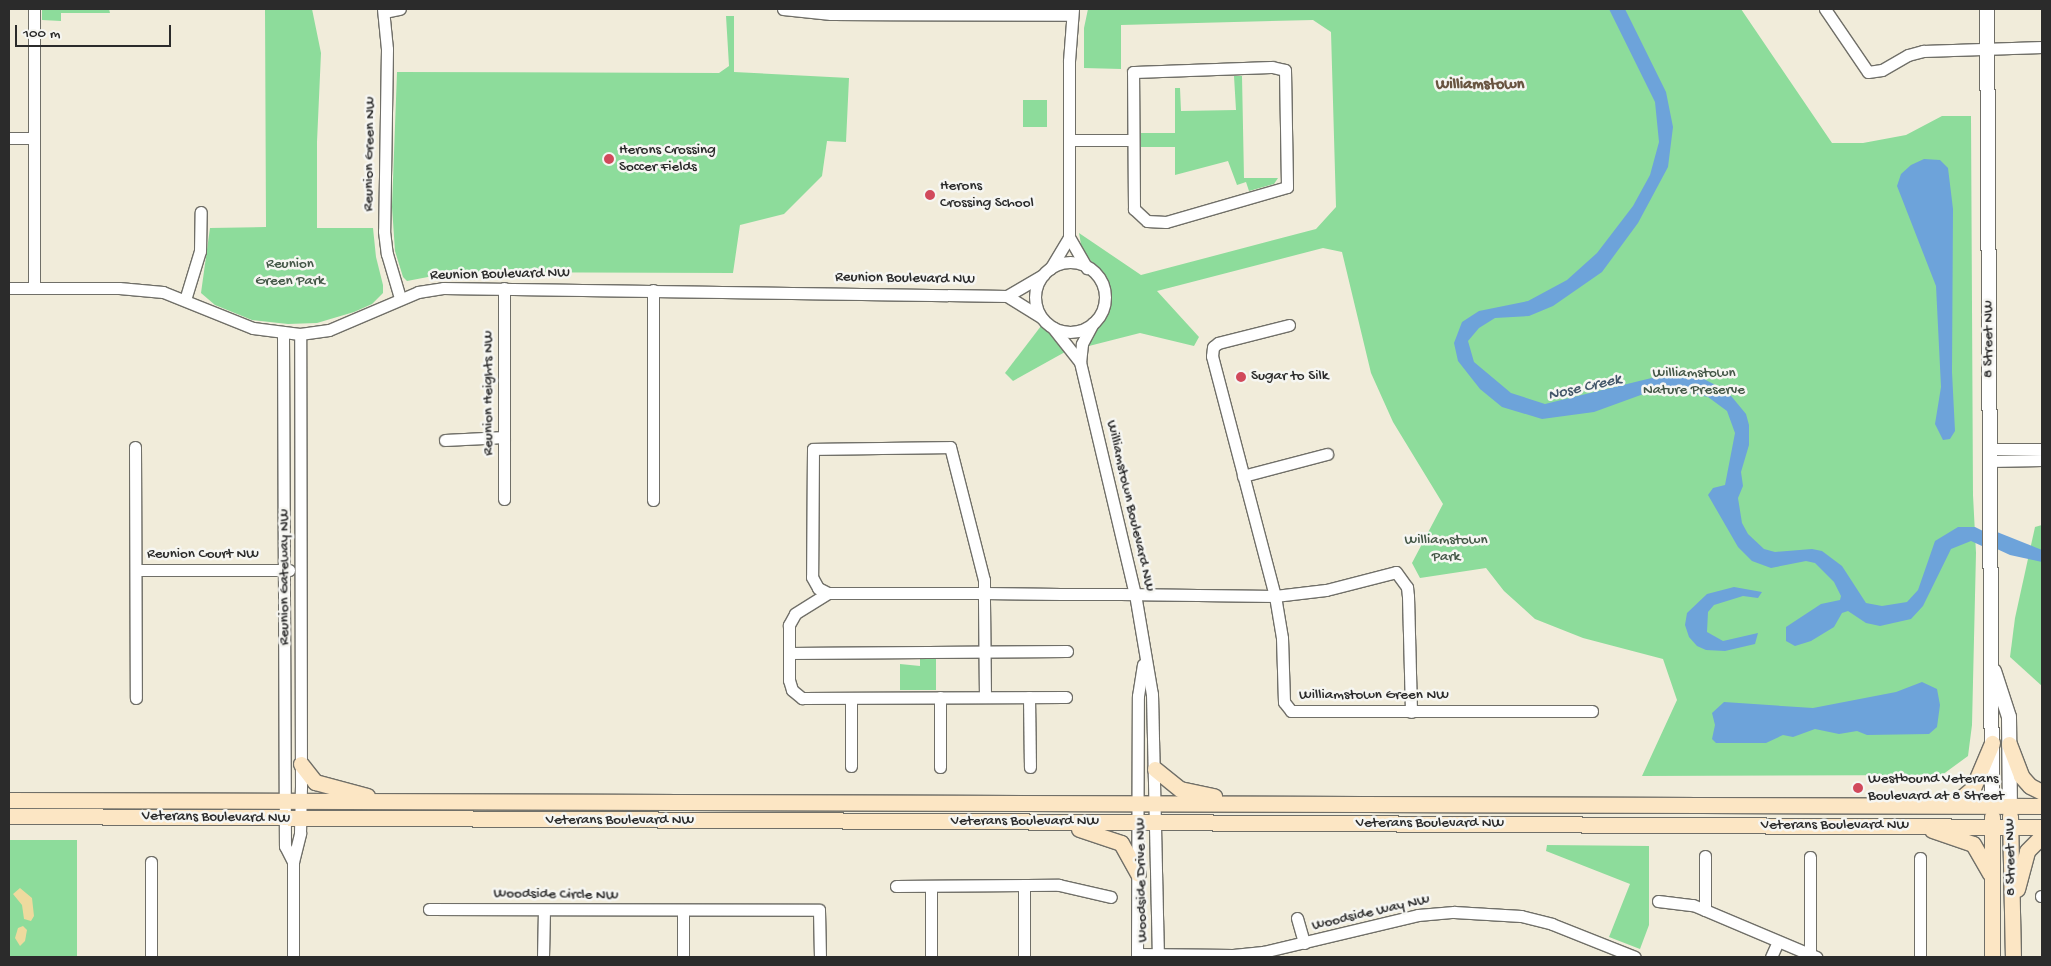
<!DOCTYPE html>
<style>
body{margin:0}
#map{position:relative;width:2051px;height:966px;overflow:hidden;background:#f1ecda;font-family:"Gochi Hand",sans-serif}
div>[style]{position:absolute}
[style*='--x']{left:calc(var(--x)*1px);top:calc(var(--y)*1px);width:calc(var(--w)*1px);rotate:calc(var(--a)*1deg)}
.green>*{inset:0;background:#8ddc9b;transform-origin:0 0}
.sand>*{inset:0;background:#eeda9e}
.water>*{inset:0;background:#6da3da}
.roads{filter:drop-shadow(1px 0 #706f68) drop-shadow(-1px 0 #706f68) drop-shadow(0 1px #706f68) drop-shadow(0 -1px #706f68)}
.minor>*{height:11px;margin:-5.5px;padding:0 5.5px;transform-origin:5.5px;border-radius:5.5px;background:#fff}
.minor>.ring{margin:-5.5px;padding:0;box-sizing:content-box;background:none;border:11px solid #fff;border-radius:50%}
.tertiary>*{height:14px;margin:-7px;padding:0 7px;transform-origin:7px;border-radius:7px;background:#fff}
.secondary>*{height:15px;margin:-7.5px;padding:0 7.5px;transform-origin:7.5px;border-radius:7.5px;background:#fce6c4}
.dots>*{width:14px;height:14px;translate:-50% -50%;box-sizing:border-box;border:2px solid #f6f6f2;border-radius:50%}
span{translate:-50% -50%;white-space:nowrap;text-align:center;line-height:1.15;-webkit-text-stroke:5px #f6f6f2;paint-order:stroke}
.poi-label{font-size:15px;color:#2b2b2b}
.left{translate:0 -50%;text-align:left}
.street-label{font-size:15px;color:#2b2b2b}
.park-label{font-size:15px;color:#445747}
.neighbourhood-label{font-size:16px;color:#695541;font-weight:700}
.water-label{font-size:16px;color:#425568;font-style:italic}
.frame{position:absolute;inset:0;border:10px solid #2b2b2b;pointer-events:none}
.scale{position:absolute;left:15px;top:25px;width:156px;height:22px;box-sizing:border-box;border:2px solid #2b2b2b;border-top:0;padding-left:6px;font-size:15px;line-height:18px;white-space:nowrap;color:#2b2b2b;-webkit-text-stroke:4px #f6f6f2;paint-order:stroke}
</style>
<div id="map">
<div class="green">
<div style="clip-path:polygon(42px 9px,109px 9px,110px 13px,61px 13px,61px 21px,42px 20px)"></div>
<div style="clip-path:polygon(265px 9px,312px 9px,321px 53px,317px 142px,317px 228px,373px 228px,376px 257px,383px 285px,383px 293px,372px 304px,354px 312px,317px 323px,288px 324px,252px 320px,215px 305px,201px 293px,210px 228px,266px 227px)"></div>
<div style="clip-path:polygon(1088px 9px,1741px 9px,1832px 143px,1863px 143px,1906px 135px,1942px 116px,1971px 116px,1973px 495px,1976px 553px,1972px 725px,1968px 756px,1942px 775px,1642px 776px,1677px 700px,1663px 659px,1583px 638px,1535px 619px,1504px 591px,1486px 568px,1420px 578px,1412px 563px,1443px 504px,1393px 422px,1371px 373px,1342px 252px,1323px 248px,1157px 291px,1199px 337px,1194px 346px,1140px 333px,1085px 347px,1092px 331px,1103px 318px,1109px 292px,1103px 275px,1082px 250px,1079px 233px,1141px 275px,1316px 229px,1336px 207px,1331px 32px,1313px 20px,1121px 25px,1121px 69px,1084px 68px,1084px 28px)"></div>
<div style="clip-path:polygon(726px 16px,734px 16px,734px 72px,849px 78px,846px 142px,827px 141px,822px 176px,784px 214px,740px 225px,733px 273px,454px 272px,407px 281px,403px 277px,395px 251px,392px 207px,397px 72px,719px 73px,729px 66px)"></div>
<div style="clip-path:polygon(1234px 76px,1242px 76px,1244px 178px,1278px 178px,1274px 184px,1249px 191px,1246px 182px,1237px 185px,1228px 161px,1175px 175px,1175px 147px,1141px 147px,1141px 133px,1175px 133px,1175px 88px,1180px 88px,1181px 111px,1236px 110px)"></div>
<div style="left:1023px;top:100px;width:24px;height:27px"></div>
<div style="clip-path:polygon(1041px 326px,1061px 344px,1065px 352px,1013px 381px,1005px 373px)"></div>
<div style="clip-path:polygon(2042px 525px,2042px 686px,2010px 657px,2015px 618px,2035px 527px)"></div>
<div style="clip-path:polygon(920px 657px,936px 657px,936px 690px,900px 690px,900px 664px,920px 666px)"></div>
<div style="left:9px;top:840px;width:68px;height:117px"></div>
<div style="clip-path:polygon(1547px 845px,1649px 846px,1649px 925px,1640px 949px,1609px 937px,1630px 884px,1546px 851px)"></div>
</div>
<div class="sand">
<div style="clip-path:polygon(20px 888px,32px 898px,34px 916px,31px 921px,24px 919px,22px 905px,13px 894px)"></div>
<div style="clip-path:polygon(23px 926px,27px 930px,25px 941px,20px 946px,15px 938px,18px 928px)"></div>
</div>
<div class="water">
<div style="clip-path:polygon(1609px 9px,1625px 9px,1666px 92px,1673px 127px,1668px 167px,1638px 223px,1602px 272px,1553px 306px,1529px 316px,1495px 318px,1479px 328px,1468px 341px,1474px 362px,1511px 393px,1545px 404px,1668px 374px,1698px 376px,1727px 391px,1746px 414px,1749px 425px,1749px 445px,1741px 472px,1743px 486px,1738px 498px,1742px 523px,1748px 534px,1764px 549px,1775px 552px,1812px 549px,1822px 551px,1842px 566px,1866px 603px,1882px 606px,1907px 602px,1918px 590px,1935px 541px,1958px 527px,1975px 527px,1983px 531px,1982px 546px,1971px 541px,1951px 549px,1923px 606px,1911px 619px,1880px 626px,1866px 623px,1848px 611px,1842px 613px,1834px 627px,1811px 641px,1795px 646px,1786px 641px,1786px 627px,1821px 604px,1840px 600px,1841px 596px,1834px 582px,1815px 563px,1806px 561px,1771px 568px,1752px 561px,1738px 547px,1708px 495px,1713px 488px,1725px 485px,1735px 433px,1727px 411px,1708px 397px,1680px 390px,1649px 392px,1594px 412px,1542px 419px,1502px 407px,1480px 389px,1458px 361px,1454px 343px,1462px 322px,1479px 311px,1528px 301px,1567px 280px,1597px 253px,1633px 206px,1650px 175px,1659px 142px,1655px 102px)"></div>
<div style="clip-path:polygon(1924px 159px,1940px 160px,1948px 168px,1953px 209px,1952px 372px,1955px 431px,1950px 439px,1943px 440px,1935px 424px,1941px 387px,1936px 286px,1897px 186px,1901px 174px,1911px 165px)"></div>
<div style="clip-path:polygon(1997px 532px,2042px 550px,2042px 562px,2010px 555px,1997px 549px)"></div>
<div style="clip-path:polygon(1734px 587px,1762px 592px,1758px 598px,1743px 596px,1714px 605px,1708px 612px,1707px 632px,1723px 641px,1758px 633px,1755px 644px,1725px 651px,1706px 650px,1697px 646px,1689px 637px,1685px 625px,1687px 613px,1707px 594px)"></div>
<div style="clip-path:polygon(1922px 682px,1937px 689px,1940px 705px,1937px 727px,1929px 734px,1867px 735px,1857px 731px,1839px 734px,1815px 729px,1793px 737px,1783px 735px,1766px 743px,1716px 743px,1712px 739px,1715px 725px,1712px 713px,1724px 702px,1813px 708px,1896px 692px)"></div>
</div>
<div class="roads">
<div class="minor">
<div style="--x:383;--y:9;--w:40;--a:84.3"></div>
<div style="--x:387;--y:49;--w:182;--a:90.9"></div>
<div style="--x:384;--y:231;--w:23;--a:83"></div>
<div style="--x:387;--y:254;--w:46;--a:73.5"></div>
<div style="--x:783;--y:9;--w:48;--a:5.9"></div>
<div style="--x:831;--y:14;--w:241;--a:0.2"></div>
<div style="--x:1073;--y:9;--w:52;--a:94.4"></div>
<div style="--x:1069;--y:61;--w:176;--a:90"></div>
<div style="--x:1069;--y:237;--w:36;--a:60"></div>
<div style="--x:1825;--y:9;--w:76;--a:55.7"></div>
<div style="--x:1868;--y:72;--w:14;--a:-8"></div>
<div style="--x:1882;--y:70;--w:30;--a:-30"></div>
<div style="--x:1908;--y:55;--w:16;--a:-15"></div>
<div style="--x:1923;--y:51;--w:119;--a:-1.9"></div>
<div style="--x:384;--y:12;--w:16;--a:-11"></div>
<div style="--x:1272;--y:67;--w:13;--a:13"></div>
<div style="--x:1285;--y:70;--w:117;--a:89"></div>
<div style="--x:1287;--y:187;--w:126;--a:163.9"></div>
<div style="--x:1166;--y:222;--w:19;--a:-177"></div>
<div style="--x:1147;--y:221;--w:18;--a:-137"></div>
<div style="--x:1134;--y:209;--w:137;--a:-90.4"></div>
<div style="--x:1133;--y:72;--w:139;--a:-2.1"></div>
<div style="--x:9;--y:138;--w:25;--a:0"></div>
<div style="--x:1069;--y:140;--w:64;--a:0"></div>
<div class="ring" style="left:1035px;top:262px;width:59px;height:59px"></div>
<div style="--x:1050;--y:269;--w:37;--a:-59"></div>
<div style="--x:9;--y:288;--w:110;--a:0"></div>
<div style="--x:119;--y:288;--w:44;--a:5.2"></div>
<div style="--x:163;--y:292;--w:97;--a:21.8"></div>
<div style="--x:253;--y:328;--w:47;--a:7.3"></div>
<div style="--x:300;--y:334;--w:29;--a:-8"></div>
<div style="--x:329;--y:330;--w:97;--a:-23.1"></div>
<div style="--x:418;--y:292;--w:25;--a:-9"></div>
<div style="--x:443;--y:288;--w:564;--a:0.81"></div>
<div style="--x:1007;--y:296;--w:42;--a:-30.3"></div>
<div style="--x:34;--y:288;--w:279;--a:-90"></div>
<div style="--x:1007;--y:296;--w:40;--a:32"></div>
<div style="--x:185;--y:300;--w:51;--a:-73"></div>
<div style="--x:200;--y:251;--w:39;--a:-89"></div>
<div style="--x:1093;--y:323;--w:24;--a:118"></div>
<div style="--x:1082;--y:344;--w:18;--a:96"></div>
<div style="--x:1080;--y:362;--w:238;--a:76.7"></div>
<div style="--x:1135;--y:594;--w:101;--a:80.4"></div>
<div style="--x:1152;--y:694;--w:263;--a:88.7"></div>
<div style="--x:1289;--y:325;--w:73;--a:165.8"></div>
<div style="--x:1218;--y:343;--w:6;--a:141"></div>
<div style="--x:1213;--y:347;--w:9;--a:96"></div>
<div style="--x:1212;--y:356;--w:248;--a:75.3"></div>
<div style="--x:1275;--y:596;--w:43;--a:80.5"></div>
<div style="--x:1282;--y:638;--w:64;--a:88.2"></div>
<div style="--x:1284;--y:702;--w:11;--a:52"></div>
<div style="--x:1291;--y:711;--w:301;--a:0"></div>
<div style="--x:1053;--y:328;--w:43;--a:51.5"></div>
<div style="--x:283;--y:334;--w:512;--a:89.78"></div>
<div style="--x:285;--y:846;--w:18;--a:63"></div>
<div style="--x:445;--y:440;--w:59;--a:-2.9"></div>
<div style="--x:135;--y:447;--w:251;--a:89.8"></div>
<div style="--x:1989;--y:449;--w:53;--a:0"></div>
<div style="--x:1989;--y:461;--w:53;--a:-1.1"></div>
<div style="--x:1243;--y:476;--w:87;--a:-14.7"></div>
<div style="--x:504;--y:499;--w:211;--a:-90"></div>
<div style="--x:653;--y:500;--w:210;--a:-90"></div>
<div style="--x:136;--y:570;--w:153;--a:0"></div>
<div style="--x:828;--y:593;--w:39;--a:148"></div>
<div style="--x:795;--y:614;--w:13;--a:119"></div>
<div style="--x:789;--y:625;--w:55;--a:90"></div>
<div style="--x:789;--y:680;--w:10;--a:73"></div>
<div style="--x:792;--y:690;--w:13;--a:39"></div>
<div style="--x:802;--y:698;--w:264;--a:-0.2"></div>
<div style="--x:789;--y:653;--w:278;--a:-0.4"></div>
<div style="--x:940;--y:697;--w:70;--a:90"></div>
<div style="--x:985;--y:697;--w:104;--a:-90.6"></div>
<div style="--x:984;--y:593;--w:13;--a:-90"></div>
<div style="--x:984;--y:580;--w:137;--a:-104.3"></div>
<div style="--x:950;--y:447;--w:137;--a:179.2"></div>
<div style="--x:813;--y:449;--w:128;--a:90.4"></div>
<div style="--x:812;--y:577;--w:13;--a:61"></div>
<div style="--x:818;--y:588;--w:11;--a:27"></div>
<div style="--x:828;--y:593;--w:156;--a:0"></div>
<div style="--x:984;--y:593;--w:77;--a:0.7"></div>
<div style="--x:1061;--y:594;--w:59;--a:0"></div>
<div style="--x:1120;--y:594;--w:155;--a:0.7"></div>
<div style="--x:1275;--y:596;--w:51;--a:-6.7"></div>
<div style="--x:1326;--y:590;--w:72;--a:-14.4"></div>
<div style="--x:1396;--y:572;--w:19;--a:54"></div>
<div style="--x:1407;--y:587;--w:9;--a:84"></div>
<div style="--x:1408;--y:596;--w:116;--a:88.5"></div>
<div style="--x:1029;--y:697;--w:70;--a:89.2"></div>
<div style="--x:851;--y:698;--w:68;--a:90"></div>
<div style="--x:1810;--y:857;--w:98;--a:90"></div>
<div style="--x:151;--y:862;--w:95;--a:90"></div>
<div style="--x:896;--y:886;--w:163;--a:-0.4"></div>
<div style="--x:1059;--y:885;--w:53;--a:13"></div>
<div style="--x:2041;--y:896;--w:1;--a:0"></div>
<div style="--x:1658;--y:901;--w:35;--a:7"></div>
<div style="--x:1693;--y:905;--w:134;--a:22.9"></div>
<div style="--x:429;--y:909;--w:390;--a:0.1"></div>
<div style="--x:819;--y:910;--w:47;--a:88.8"></div>
<div style="--x:1705;--y:910;--w:54;--a:-90"></div>
<div style="--x:1297;--y:918;--w:26;--a:74"></div>
<div style="--x:1137;--y:954;--w:96;--a:0.6"></div>
<div style="--x:1233;--y:955;--w:30;--a:-6"></div>
<div style="--x:1263;--y:952;--w:159;--a:-13.4"></div>
<div style="--x:1418;--y:915;--w:36;--a:-5"></div>
<div style="--x:1454;--y:912;--w:67;--a:3.4"></div>
<div style="--x:1521;--y:916;--w:32;--a:14"></div>
<div style="--x:1552;--y:924;--w:89;--a:21.7"></div>
<div style="--x:293;--y:957;--w:95;--a:-90"></div>
<div style="--x:293;--y:862;--w:30;--a:-76"></div>
<div style="--x:300;--y:833;--w:46;--a:-88.8"></div>
<div style="--x:301;--y:787;--w:453;--a:-90.1"></div>
<div style="--x:543;--y:957;--w:47;--a:-88.8"></div>
<div style="--x:683;--y:957;--w:46;--a:-90"></div>
<div style="--x:931;--y:957;--w:71;--a:-90"></div>
<div style="--x:1024;--y:957;--w:72;--a:-90"></div>
<div style="--x:1137;--y:957;--w:261;--a:-89.8"></div>
<div style="--x:1138;--y:696;--w:32;--a:-81"></div>
<div style="--x:1771;--y:957;--w:17;--a:-66"></div>
<div style="--x:1920;--y:957;--w:99;--a:-90"></div>
</div>
<div class="tertiary">
<div style="--x:1987;--y:9;--w:796;--a:89.64"></div>
<div style="--x:1994;--y:671;--w:48;--a:71.9"></div>
<div style="--x:2009;--y:717;--w:89;--a:89.4"></div>
</div>
<div class="secondary">
<div style="--x:2009;--y:744;--w:34;--a:69"></div>
<div style="--x:2021;--y:776;--w:13;--a:48"></div>
<div style="--x:2030;--y:786;--w:13;--a:27"></div>
<div style="--x:301;--y:764;--w:23;--a:52"></div>
<div style="--x:315;--y:782;--w:54;--a:15.1"></div>
<div style="--x:1155;--y:769;--w:32;--a:39"></div>
<div style="--x:1180;--y:789;--w:35;--a:12"></div>
<div style="--x:9;--y:800;--w:2033;--a:0.17"></div>
<div style="--x:1948;--y:802;--w:12;--a:-14"></div>
<div style="--x:1960;--y:799;--w:17;--a:-40"></div>
<div style="--x:1973;--y:788;--w:49;--a:-67.1"></div>
<div style="--x:9;--y:816;--w:2033;--a:0.31"></div>
<div style="--x:2010;--y:816;--w:141;--a:88.8"></div>
<div style="--x:1992;--y:817;--w:140;--a:90"></div>
<div style="--x:1079;--y:829;--w:44;--a:18.4"></div>
<div style="--x:1121;--y:843;--w:35;--a:61"></div>
<div style="--x:1932;--y:830;--w:43;--a:18.9"></div>
<div style="--x:1973;--y:844;--w:34;--a:60"></div>
<div style="--x:2017;--y:889;--w:39;--a:-75"></div>
<div style="--x:2027;--y:851;--w:21;--a:-45"></div>
</div>
</div>
<div class="dots">
<div style="left:609px;top:159px;background:#d1495b"></div>
<div style="left:930px;top:195px;background:#d1495b"></div>
<div style="left:1241px;top:377px;background:#d1495b"></div>
<div style="left:1858px;top:788px;background:#d1495b"></div>
</div>
<div class="poi-label">
<span class="left" style="left:619px;top:159px">Herons Crossing<br>Soccer Fields</span>
<span class="left" style="left:940px;top:195px">Herons<br>Crossing School</span>
<span class="left" style="left:1251px;top:377px">Sugar to Silk</span>
<span class="left" style="left:1868px;top:788px">Westbound Veterans<br>Boulevard at 8 Street</span>
</div>
<div class="street-label">
<span style="left:370px;top:154px;rotate:-89deg">Reunion Green NW</span>
<span style="left:500px;top:275px;rotate:-1deg">Reunion Boulevard NW</span>
<span style="left:905px;top:279px;rotate:1deg">Reunion Boulevard NW</span>
<span style="left:1989px;top:339px;rotate:-90deg">8 Street NW</span>
<span style="left:489px;top:393px;rotate:-90deg">Reunion Heights NW</span>
<span style="left:1130px;top:506px;rotate:77deg">Williamstown Boulevard NW</span>
<span style="left:203px;top:555px">Reunion Court NW</span>
<span style="left:285px;top:577px;rotate:-90deg">Reunion Gateway NW</span>
<span style="left:1374px;top:696px">Williamstown Green NW</span>
<span style="left:216px;top:818px;rotate:1deg">Veterans Boulevard NW</span>
<span style="left:620px;top:821px">Veterans Boulevard NW</span>
<span style="left:1025px;top:822px">Veterans Boulevard NW</span>
<span style="left:1430px;top:824px">Veterans Boulevard NW</span>
<span style="left:1835px;top:826px">Veterans Boulevard NW</span>
<span style="left:2011px;top:857px;rotate:-91deg">8 Street NW</span>
<span style="left:1142px;top:880px;rotate:-91deg">Woodside Drive NW</span>
<span style="left:556px;top:895px;rotate:1deg">Woodside Circle NW</span>
<span style="left:1371px;top:913px;rotate:-13deg">Woodside Way NW</span>
</div>
<div class="park-label">
<span style="left:290px;top:273px">Reunion<br>Green Park</span>
<span style="left:1694px;top:382px">Williamstown<br>Nature Preserve</span>
<span style="left:1446px;top:549px">Williamstown<br>Park</span>
</div>
<div class="neighbourhood-label">
<span style="left:1480px;top:86px">Williamstown</span>
</div>
<div class="water-label">
<span style="left:1585px;top:389px;rotate:-13deg">Nose Creek</span>
</div>
<div class="frame"></div>
<div class="scale">100 m</div>
</div>
